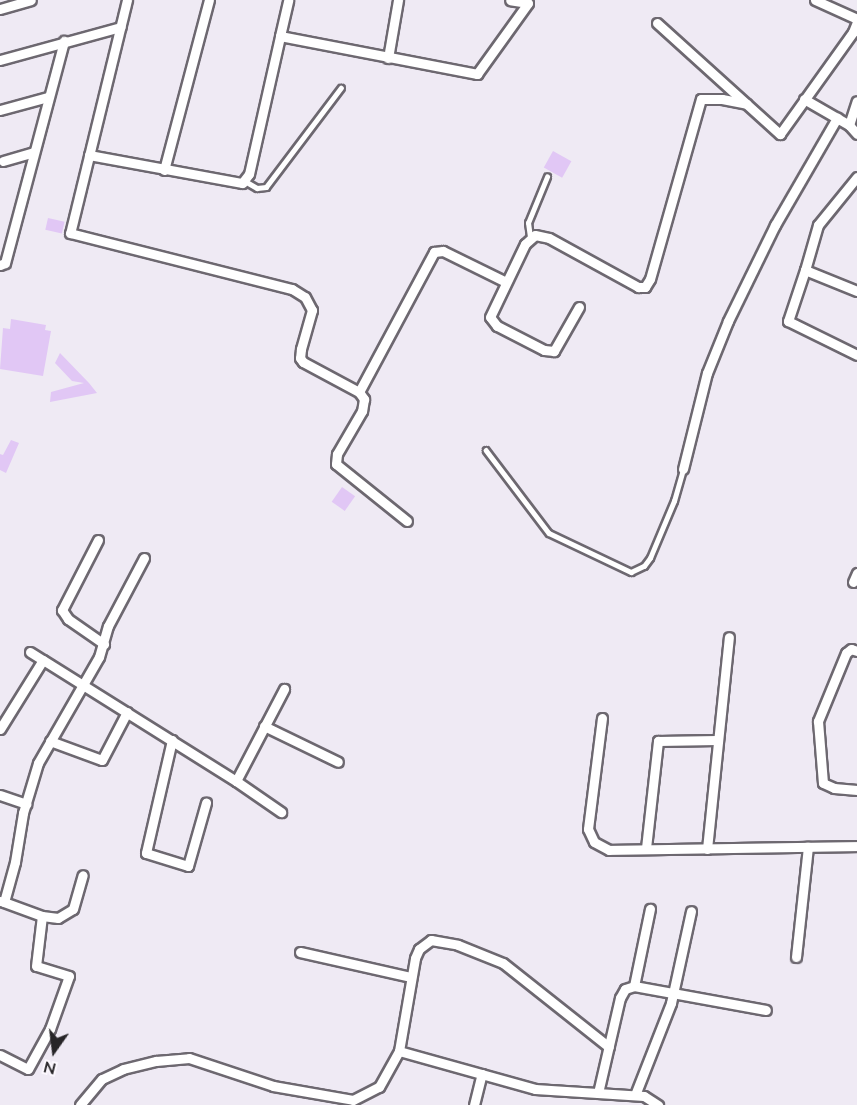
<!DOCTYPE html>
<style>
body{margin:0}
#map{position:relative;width:857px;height:1105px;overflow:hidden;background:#efeaf4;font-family:Mulish,sans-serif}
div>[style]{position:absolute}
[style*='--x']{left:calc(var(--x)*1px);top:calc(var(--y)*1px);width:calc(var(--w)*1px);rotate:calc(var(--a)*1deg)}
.building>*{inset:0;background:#e1c7f5;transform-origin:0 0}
.roads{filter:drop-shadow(2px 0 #6d6870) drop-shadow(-2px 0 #6d6870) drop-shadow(0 2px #6d6870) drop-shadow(0 -2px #6d6870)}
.lane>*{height:4.5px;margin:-2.25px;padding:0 2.25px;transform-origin:2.25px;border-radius:2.25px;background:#fff}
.street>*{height:9px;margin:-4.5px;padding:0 4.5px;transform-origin:4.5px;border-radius:4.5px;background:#fff}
span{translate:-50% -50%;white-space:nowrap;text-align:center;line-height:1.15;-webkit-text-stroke:4.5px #fcf8fe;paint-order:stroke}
.north{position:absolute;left:24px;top:1021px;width:60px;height:60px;-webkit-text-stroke:4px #fcf8fe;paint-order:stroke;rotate:194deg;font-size:16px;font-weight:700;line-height:24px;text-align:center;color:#272528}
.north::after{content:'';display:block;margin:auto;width:21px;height:27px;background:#272528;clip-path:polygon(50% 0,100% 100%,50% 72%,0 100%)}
</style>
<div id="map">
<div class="building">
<div style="left:553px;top:151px;width:21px;height:19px;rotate:29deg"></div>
<div style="left:48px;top:218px;width:17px;height:12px;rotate:13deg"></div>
<div style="clip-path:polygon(11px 319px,46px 325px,45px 330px,51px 331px,43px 376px,0 369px,3px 328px,10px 329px)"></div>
<div style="clip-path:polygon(60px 353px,89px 383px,97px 393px,50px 402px,51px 392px,84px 383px,72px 381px,55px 363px)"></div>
<div style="clip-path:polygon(11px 440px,19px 443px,6px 473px,0 470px,0 454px,3px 455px)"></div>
<div style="left:342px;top:487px;width:16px;height:18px;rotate:35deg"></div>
</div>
<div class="roads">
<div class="lane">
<div style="--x:245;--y:181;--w:14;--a:30"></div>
<div style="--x:257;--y:188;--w:9;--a:-6"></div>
<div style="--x:266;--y:187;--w:124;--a:-52.9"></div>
<div style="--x:530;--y:237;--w:14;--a:-98"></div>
<div style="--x:528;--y:223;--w:50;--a:-67.6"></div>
<div style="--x:486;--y:450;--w:104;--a:52.8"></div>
<div style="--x:549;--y:533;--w:91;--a:25.4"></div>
<div style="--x:631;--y:572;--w:14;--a:-25"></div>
<div style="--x:644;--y:566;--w:10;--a:-53"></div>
<div style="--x:650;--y:558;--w:62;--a:-67.2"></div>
<div style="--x:674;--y:501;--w:33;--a:-74"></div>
</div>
<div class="street">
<div style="--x:127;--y:0;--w:240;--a:103.7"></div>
<div style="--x:70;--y:233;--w:229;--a:14.2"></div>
<div style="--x:292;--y:289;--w:15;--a:32"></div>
<div style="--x:305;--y:297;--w:15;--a:62"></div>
<div style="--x:312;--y:310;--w:41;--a:105.8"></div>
<div style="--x:301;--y:349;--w:9;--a:96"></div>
<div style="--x:300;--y:358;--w:5;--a:53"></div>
<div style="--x:303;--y:362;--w:64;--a:28.2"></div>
<div style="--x:359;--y:392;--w:9;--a:54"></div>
<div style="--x:364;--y:399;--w:12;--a:99"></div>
<div style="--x:362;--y:411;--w:50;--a:120.2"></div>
<div style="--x:337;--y:454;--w:10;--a:96"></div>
<div style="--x:336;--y:464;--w:91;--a:38.8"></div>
<div style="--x:815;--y:0;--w:46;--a:24.3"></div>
<div style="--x:0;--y:9;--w:32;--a:-16"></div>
<div style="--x:657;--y:23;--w:166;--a:42.1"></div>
<div style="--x:780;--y:134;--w:125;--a:-54.4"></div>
<div style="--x:853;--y:32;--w:11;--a:-68"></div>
<div style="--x:280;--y:36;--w:37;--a:-77"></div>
<div style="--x:388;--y:58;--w:59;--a:-80.2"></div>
<div style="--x:0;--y:60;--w:125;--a:-15.3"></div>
<div style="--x:804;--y:99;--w:52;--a:30"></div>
<div style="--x:849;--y:125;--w:12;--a:48"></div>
<div style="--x:0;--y:110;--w:50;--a:-15.2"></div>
<div style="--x:849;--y:125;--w:25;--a:-72"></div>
<div style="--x:89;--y:155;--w:156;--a:10.4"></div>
<div style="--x:242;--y:183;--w:11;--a:-52"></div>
<div style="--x:249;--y:174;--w:141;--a:-77.3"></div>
<div style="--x:280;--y:36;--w:201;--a:10.9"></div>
<div style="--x:477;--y:74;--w:87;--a:-54.3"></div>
<div style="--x:528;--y:3;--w:18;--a:-171"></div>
<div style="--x:3;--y:161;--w:32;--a:-16"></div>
<div style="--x:164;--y:170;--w:176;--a:-75.2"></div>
<div style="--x:857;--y:177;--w:62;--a:129.1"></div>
<div style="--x:818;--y:225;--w:47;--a:106.1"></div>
<div style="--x:805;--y:270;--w:56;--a:22"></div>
<div style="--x:0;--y:265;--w:5;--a:-22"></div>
<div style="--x:5;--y:263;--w:230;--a:-75.1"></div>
<div style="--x:805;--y:270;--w:54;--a:108.4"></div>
<div style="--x:788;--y:321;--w:77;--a:26.2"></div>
<div style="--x:579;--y:307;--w:51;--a:119.6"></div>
<div style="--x:554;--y:351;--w:10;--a:-174"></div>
<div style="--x:544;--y:350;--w:53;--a:-152.9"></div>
<div style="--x:497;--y:326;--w:11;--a:-128"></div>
<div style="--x:490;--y:317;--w:81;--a:-64.4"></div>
<div style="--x:525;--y:244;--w:13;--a:-42"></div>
<div style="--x:535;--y:235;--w:14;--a:12"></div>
<div style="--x:549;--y:238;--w:102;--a:28.8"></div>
<div style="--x:638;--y:287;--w:7;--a:0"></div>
<div style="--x:645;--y:287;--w:9;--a:-58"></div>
<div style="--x:650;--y:279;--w:187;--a:-74.2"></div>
<div style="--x:701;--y:99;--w:21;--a:0"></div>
<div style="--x:722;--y:99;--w:25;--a:11"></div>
<div style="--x:359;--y:392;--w:159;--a:-61.8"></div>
<div style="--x:434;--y:252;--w:9;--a:-6"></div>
<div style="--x:443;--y:251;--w:70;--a:26.2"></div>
<div style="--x:683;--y:469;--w:99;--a:-76"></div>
<div style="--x:707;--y:373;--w:56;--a:-68"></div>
<div style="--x:728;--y:321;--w:107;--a:-63.9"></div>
<div style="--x:775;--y:225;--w:124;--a:-59.9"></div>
<div style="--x:98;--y:540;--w:79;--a:117.2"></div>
<div style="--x:62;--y:610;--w:11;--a:56"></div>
<div style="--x:68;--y:619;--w:44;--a:34.8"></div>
<div style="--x:853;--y:582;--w:10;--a:-66"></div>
<div style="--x:857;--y:651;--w:6;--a:-162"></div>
<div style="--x:851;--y:649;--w:6;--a:141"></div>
<div style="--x:846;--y:653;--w:74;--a:112.4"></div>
<div style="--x:818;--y:721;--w:62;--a:85.4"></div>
<div style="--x:823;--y:783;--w:12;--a:24"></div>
<div style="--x:834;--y:788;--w:23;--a:5"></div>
<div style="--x:30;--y:652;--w:15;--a:32"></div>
<div style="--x:602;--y:718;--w:112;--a:97.2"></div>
<div style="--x:588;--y:829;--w:14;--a:65"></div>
<div style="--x:594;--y:842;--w:17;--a:28"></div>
<div style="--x:609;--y:850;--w:248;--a:-0.9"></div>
<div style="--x:264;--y:726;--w:82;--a:25.9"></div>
<div style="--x:0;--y:729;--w:81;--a:-58.1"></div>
<div style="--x:43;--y:660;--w:228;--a:32.1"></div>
<div style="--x:236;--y:781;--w:104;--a:-62.4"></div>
<div style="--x:172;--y:740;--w:116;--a:103"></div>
<div style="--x:146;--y:853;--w:44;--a:17.2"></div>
<div style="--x:188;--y:866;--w:66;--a:-74.1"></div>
<div style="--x:50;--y:741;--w:55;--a:20.1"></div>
<div style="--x:102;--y:760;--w:54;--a:-62.5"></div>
<div style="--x:236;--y:781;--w:55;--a:34.6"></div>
<div style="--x:0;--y:795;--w:28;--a:19"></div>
<div style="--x:646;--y:848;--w:108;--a:-83.6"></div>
<div style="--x:658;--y:741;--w:59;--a:-1"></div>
<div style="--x:707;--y:849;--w:213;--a:-84.1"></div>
<div style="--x:0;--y:901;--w:4;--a:14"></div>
<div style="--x:4;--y:902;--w:41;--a:-74.6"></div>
<div style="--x:15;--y:862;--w:50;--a:-80.7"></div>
<div style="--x:23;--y:813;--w:52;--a:-73.3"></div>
<div style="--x:38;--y:763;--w:122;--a:-60.1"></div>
<div style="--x:99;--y:657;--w:32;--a:-74"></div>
<div style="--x:108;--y:626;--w:77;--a:-62.1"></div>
<div style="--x:42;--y:916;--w:16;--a:7"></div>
<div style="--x:58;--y:918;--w:17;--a:-31"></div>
<div style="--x:73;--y:909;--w:35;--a:-74"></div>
<div style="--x:300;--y:952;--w:114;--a:12.7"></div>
<div style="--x:796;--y:957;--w:111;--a:-83.8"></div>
<div style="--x:634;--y:986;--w:79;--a:-78.3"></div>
<div style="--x:399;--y:1051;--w:94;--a:-80.2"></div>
<div style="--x:415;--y:958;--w:10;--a:-66"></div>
<div style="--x:419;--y:949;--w:15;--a:-37"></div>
<div style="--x:431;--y:940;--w:27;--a:10"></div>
<div style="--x:458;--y:945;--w:48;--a:21.8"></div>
<div style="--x:503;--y:963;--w:135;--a:38.4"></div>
<div style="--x:0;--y:1055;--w:31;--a:27"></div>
<div style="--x:28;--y:1069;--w:46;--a:-61.2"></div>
<div style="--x:50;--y:1029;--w:56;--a:-70.3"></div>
<div style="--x:69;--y:976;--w:34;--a:-163"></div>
<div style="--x:36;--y:966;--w:50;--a:-83.2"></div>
<div style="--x:42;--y:916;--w:40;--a:-159.8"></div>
<div style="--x:598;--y:1093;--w:98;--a:-77"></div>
<div style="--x:620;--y:998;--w:10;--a:-61"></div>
<div style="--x:625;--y:989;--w:9;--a:-18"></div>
<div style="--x:634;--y:986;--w:134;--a:10.3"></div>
<div style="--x:635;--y:1095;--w:99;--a:-68.6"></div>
<div style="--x:671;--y:1003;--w:94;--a:-77.7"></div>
<div style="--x:80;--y:1105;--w:34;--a:-50"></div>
<div style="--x:102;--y:1079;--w:23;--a:-25"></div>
<div style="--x:123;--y:1069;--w:34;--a:-14"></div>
<div style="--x:156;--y:1061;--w:33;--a:-5"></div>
<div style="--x:189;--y:1058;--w:89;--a:18.4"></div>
<div style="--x:273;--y:1086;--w:81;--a:9.9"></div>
<div style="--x:353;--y:1100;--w:29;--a:-27"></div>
<div style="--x:379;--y:1087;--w:41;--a:-60.9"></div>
<div style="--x:399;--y:1051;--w:141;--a:15.6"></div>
<div style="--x:535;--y:1089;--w:109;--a:3.7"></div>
<div style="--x:644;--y:1096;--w:17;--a:33"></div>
<div style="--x:474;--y:1105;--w:32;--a:-76"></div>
</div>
</div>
<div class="north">N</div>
</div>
